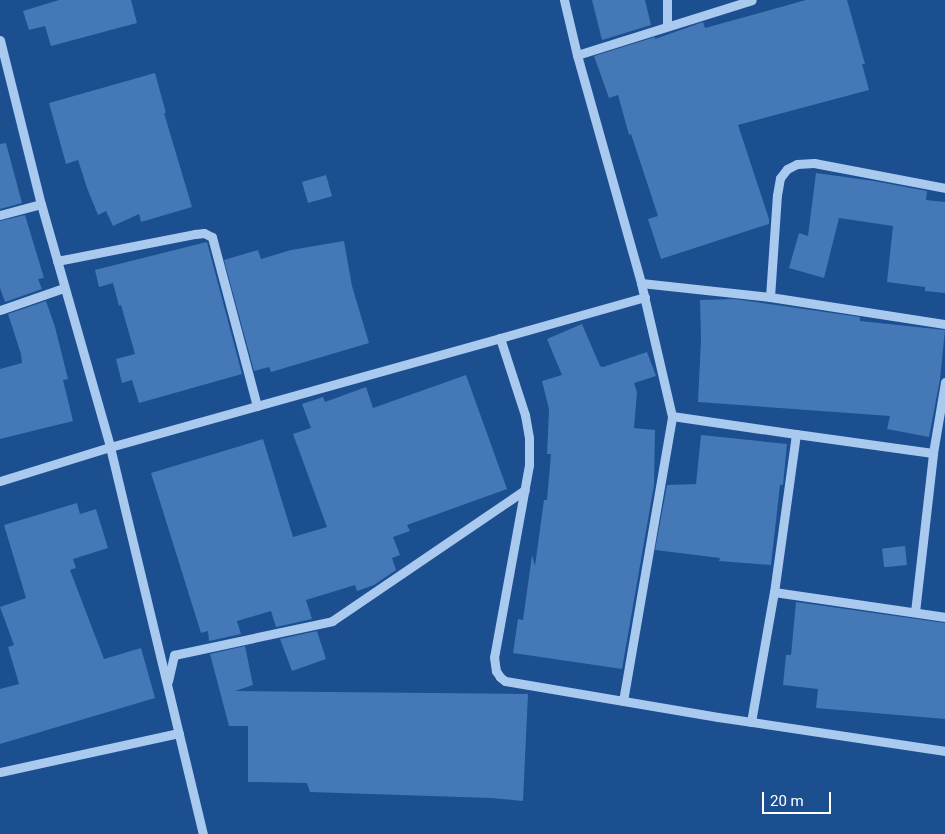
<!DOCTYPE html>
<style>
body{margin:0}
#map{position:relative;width:945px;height:834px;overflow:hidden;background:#1b4f8f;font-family:Roboto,sans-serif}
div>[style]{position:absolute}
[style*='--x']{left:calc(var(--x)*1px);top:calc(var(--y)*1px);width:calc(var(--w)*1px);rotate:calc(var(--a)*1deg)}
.building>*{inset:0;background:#4478b7;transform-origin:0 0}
.minor>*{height:9px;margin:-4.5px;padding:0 4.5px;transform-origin:4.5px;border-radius:4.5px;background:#a9c9ee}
span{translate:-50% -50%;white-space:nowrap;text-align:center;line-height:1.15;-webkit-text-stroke:4.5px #1b4f8f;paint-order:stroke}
.scale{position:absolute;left:762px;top:792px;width:69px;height:22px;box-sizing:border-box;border:2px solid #fff;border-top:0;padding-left:6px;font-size:15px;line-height:18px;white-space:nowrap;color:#fff;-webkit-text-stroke:4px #1b4f8f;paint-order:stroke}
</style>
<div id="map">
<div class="building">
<div style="clip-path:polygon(59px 0,131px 0,137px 23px,51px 46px,45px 26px,29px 30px,23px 11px)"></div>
<div style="clip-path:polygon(592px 0,645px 0,651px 25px,602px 40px)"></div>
<div style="clip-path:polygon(806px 0,847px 0,865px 64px,862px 64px,869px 90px,738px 125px,769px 219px,769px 224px,661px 259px,648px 219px,658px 216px,631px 134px,629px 135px,618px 95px,609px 98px,594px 56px,655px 37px,655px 39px,703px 22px,705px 28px)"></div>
<div style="clip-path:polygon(155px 73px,166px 113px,164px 113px,192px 207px,141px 222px,139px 214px,113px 226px,106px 211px,98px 215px,87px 188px,78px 160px,66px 164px,49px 103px)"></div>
<div style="clip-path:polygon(6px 143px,22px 203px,0 209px,0 144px)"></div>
<div style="clip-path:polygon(816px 173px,874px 181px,927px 191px,926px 200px,945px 202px,945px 293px,925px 291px,925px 287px,887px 282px,893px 226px,839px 218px,824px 278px,789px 268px,799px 233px,808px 236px)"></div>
<div style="left:326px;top:175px;width:22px;height:25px;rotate:74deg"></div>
<div style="clip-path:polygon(25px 215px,44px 278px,38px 279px,42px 289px,5px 302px,0 288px,0 221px)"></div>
<div style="clip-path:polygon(344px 241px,352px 286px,369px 343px,271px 372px,269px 367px,254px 371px,224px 260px,258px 250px,261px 259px,291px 250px)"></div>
<div style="clip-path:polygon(207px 242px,242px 374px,139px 403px,132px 380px,122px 383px,116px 359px,135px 354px,121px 305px,119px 306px,113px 283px,99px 287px,95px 270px)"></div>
<div style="clip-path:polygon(734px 299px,860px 317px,860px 321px,945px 330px,940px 379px,929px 437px,887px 429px,890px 416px,698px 402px,701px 339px,700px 300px)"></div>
<div style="clip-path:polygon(46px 301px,55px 327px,68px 379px,63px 380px,73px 421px,0 439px,0 369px,22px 363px,21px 354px,8px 314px)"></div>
<div style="clip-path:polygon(582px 324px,600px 366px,603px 367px,647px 352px,656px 376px,634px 383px,637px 392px,634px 428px,655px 430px,654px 485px,622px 669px,513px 653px,518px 619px,523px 620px,532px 555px,535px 566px,544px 500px,547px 500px,551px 454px,547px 454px,549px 409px,542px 381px,562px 375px,547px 339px)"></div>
<div style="clip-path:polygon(466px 375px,507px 489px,407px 525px,410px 531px,393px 537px,400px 555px,392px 558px,396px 570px,374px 585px,357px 591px,355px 585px,306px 600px,312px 619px,276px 627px,271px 611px,237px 621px,241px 634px,209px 641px,208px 631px,201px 633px,151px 473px,263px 439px,293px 537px,327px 527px,293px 434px,311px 428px,302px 404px,323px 397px,325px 402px,366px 387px,373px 408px)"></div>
<div style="clip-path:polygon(701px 435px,787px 444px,783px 485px,780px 485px,771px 565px,719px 561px,720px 558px,655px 550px,667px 485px,696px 484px)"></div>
<div style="clip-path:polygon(77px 503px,80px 514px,96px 509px,108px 548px,73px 559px,76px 568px,70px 570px,104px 659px,141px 648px,155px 698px,0 744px,0 689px,19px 684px,8px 647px,14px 645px,0 607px,26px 598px,4px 525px)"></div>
<div style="left:905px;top:546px;width:19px;height:23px;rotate:84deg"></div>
<div style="clip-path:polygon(796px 602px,945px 623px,945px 719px,816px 708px,818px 689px,783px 685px,786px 655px,791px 655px)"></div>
<div style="clip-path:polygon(317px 631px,326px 659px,292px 671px,280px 639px)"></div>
<div style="clip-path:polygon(245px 646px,253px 685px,235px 691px,528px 694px,523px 801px,491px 798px,310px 792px,307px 783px,248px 782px,248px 726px,229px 726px,210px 654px)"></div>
</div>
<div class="minor">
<div style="--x:564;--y:0;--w:57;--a:76.7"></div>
<div style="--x:577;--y:55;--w:237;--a:74.3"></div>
<div style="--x:641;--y:283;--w:137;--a:76.9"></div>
<div style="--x:667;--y:0;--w:25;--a:90"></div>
<div style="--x:0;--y:40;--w:169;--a:76"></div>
<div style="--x:41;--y:204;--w:253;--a:74.1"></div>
<div style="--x:110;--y:447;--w:398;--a:76.5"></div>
<div style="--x:577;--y:55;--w:183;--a:-17.4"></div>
<div style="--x:0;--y:215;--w:42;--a:-15"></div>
<div style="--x:57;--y:261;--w:141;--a:-11.1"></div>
<div style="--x:195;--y:234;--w:9;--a:-6"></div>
<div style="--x:204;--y:233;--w:9;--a:27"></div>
<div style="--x:212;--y:237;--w:175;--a:75.1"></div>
<div style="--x:641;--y:283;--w:130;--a:6.2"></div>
<div style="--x:770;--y:297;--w:177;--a:8.8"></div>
<div style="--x:645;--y:297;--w:151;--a:164.2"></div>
<div style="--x:500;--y:338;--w:81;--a:72"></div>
<div style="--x:525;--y:415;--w:23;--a:80"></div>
<div style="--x:529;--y:438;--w:27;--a:90"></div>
<div style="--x:529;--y:465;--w:195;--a:100.3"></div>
<div style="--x:494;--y:657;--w:14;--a:82"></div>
<div style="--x:496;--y:671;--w:7;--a:56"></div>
<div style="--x:500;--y:677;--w:6;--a:39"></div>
<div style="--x:505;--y:681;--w:216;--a:9.6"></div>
<div style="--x:718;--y:717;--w:230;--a:8.5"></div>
<div style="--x:770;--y:297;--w:102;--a:-86.1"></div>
<div style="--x:777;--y:195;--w:17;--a:-80"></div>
<div style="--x:780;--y:178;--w:11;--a:-52"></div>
<div style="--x:787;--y:169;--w:11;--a:-27"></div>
<div style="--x:797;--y:164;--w:17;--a:-3"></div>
<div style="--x:814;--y:163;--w:133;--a:10.8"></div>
<div style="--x:0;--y:310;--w:68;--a:-19"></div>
<div style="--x:796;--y:434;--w:138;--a:7.9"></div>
<div style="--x:0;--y:481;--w:115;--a:-17.2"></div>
<div style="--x:110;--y:447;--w:405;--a:-15.6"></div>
<div style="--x:915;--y:612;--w:160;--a:-83.5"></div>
<div style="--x:933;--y:453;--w:72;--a:-80.4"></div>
<div style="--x:168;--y:681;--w:27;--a:-77"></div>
<div style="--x:174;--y:655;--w:162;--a:-12.1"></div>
<div style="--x:332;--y:621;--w:233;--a:-34.2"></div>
<div style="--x:623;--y:701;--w:289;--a:-80.2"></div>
<div style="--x:672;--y:416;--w:125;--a:8.3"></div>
<div style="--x:796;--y:434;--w:160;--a:97.9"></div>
<div style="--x:774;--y:592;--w:173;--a:8.3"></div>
<div style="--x:751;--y:722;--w:132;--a:-80"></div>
<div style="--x:0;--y:772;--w:183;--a:-12.3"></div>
</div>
<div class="scale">20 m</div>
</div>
